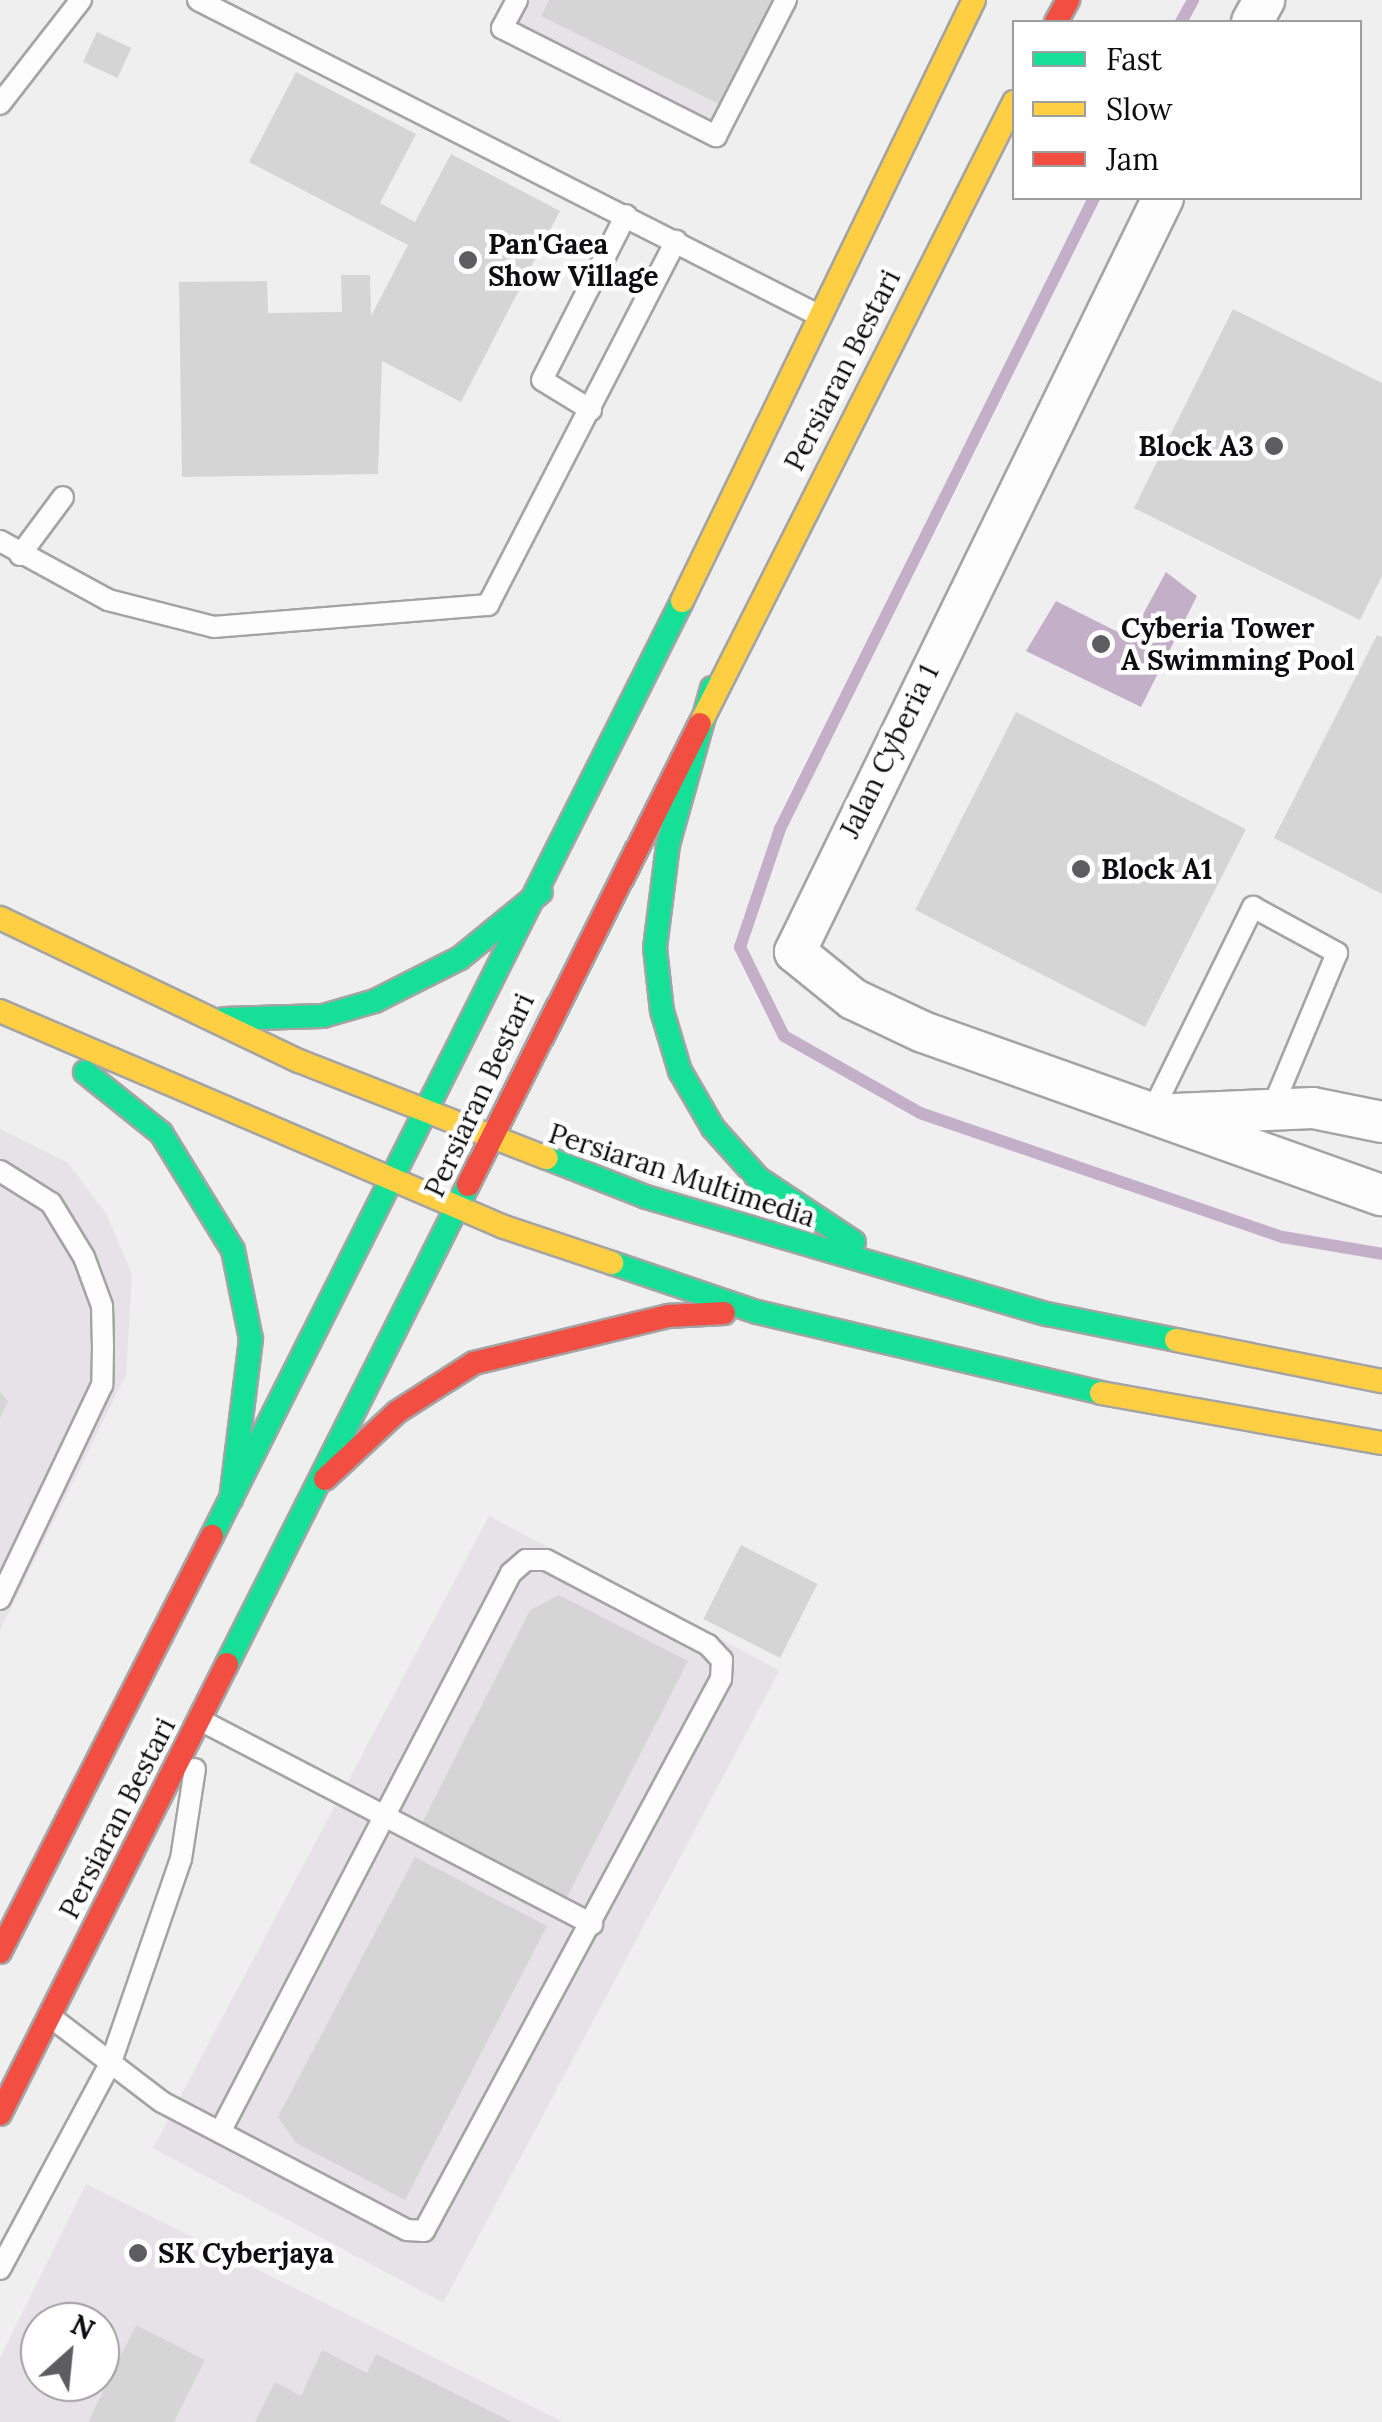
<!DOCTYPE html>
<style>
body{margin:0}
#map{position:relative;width:1382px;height:2422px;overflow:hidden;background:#f0eff0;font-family:Lora,serif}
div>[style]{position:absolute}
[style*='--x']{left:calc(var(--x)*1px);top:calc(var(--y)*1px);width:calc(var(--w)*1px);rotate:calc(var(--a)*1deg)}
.built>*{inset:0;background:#e7e2e8;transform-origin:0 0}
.water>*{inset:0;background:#c4afc9}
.stream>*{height:12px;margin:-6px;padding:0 6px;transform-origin:6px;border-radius:6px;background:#c4afc9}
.building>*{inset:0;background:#d6d5d6;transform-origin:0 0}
.roads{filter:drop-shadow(2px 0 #a5a4a5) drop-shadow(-2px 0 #a5a4a5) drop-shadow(0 2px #a5a4a5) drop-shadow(0 -2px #a5a4a5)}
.lane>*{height:20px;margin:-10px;padding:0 10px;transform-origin:10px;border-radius:10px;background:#fdfdfd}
.street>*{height:40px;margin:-20px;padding:0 20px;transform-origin:20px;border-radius:20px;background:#fdfdfd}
.fast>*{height:22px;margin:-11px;padding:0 11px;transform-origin:11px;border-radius:11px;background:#16e098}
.slow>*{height:22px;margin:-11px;padding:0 11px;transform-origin:11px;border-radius:11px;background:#ffcf43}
.jam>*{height:22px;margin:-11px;padding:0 11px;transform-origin:11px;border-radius:11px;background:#f24e42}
.dots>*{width:28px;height:28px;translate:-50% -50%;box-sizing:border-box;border:5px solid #fff;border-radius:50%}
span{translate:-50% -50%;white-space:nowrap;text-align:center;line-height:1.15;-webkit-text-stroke:9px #fff;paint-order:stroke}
.poi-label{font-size:28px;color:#0e0d0f;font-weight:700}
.left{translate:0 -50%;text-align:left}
.right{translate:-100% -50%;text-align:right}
.street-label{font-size:28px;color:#0e0d0f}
.legend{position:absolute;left:1012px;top:20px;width:350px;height:180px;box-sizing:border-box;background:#fff;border:2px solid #9f9e9f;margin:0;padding:12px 18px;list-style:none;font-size:30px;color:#0e0d0f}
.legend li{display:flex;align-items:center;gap:20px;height:50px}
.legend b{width:50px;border:2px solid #9f9e9f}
.north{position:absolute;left:20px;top:2302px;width:100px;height:100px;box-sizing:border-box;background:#fff;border:2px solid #9f9e9f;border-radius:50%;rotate:27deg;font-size:28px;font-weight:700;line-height:40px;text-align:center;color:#0e0d0f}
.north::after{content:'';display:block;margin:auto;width:35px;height:45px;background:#5d5c5e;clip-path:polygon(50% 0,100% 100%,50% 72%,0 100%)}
</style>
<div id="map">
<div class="built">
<div style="clip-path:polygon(525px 0,774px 0,712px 122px,513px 23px)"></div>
<div style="clip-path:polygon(0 1129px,68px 1163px,107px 1215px,132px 1275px,126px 1375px,0 1630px)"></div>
<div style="left:489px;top:1516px;width:329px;height:716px;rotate:28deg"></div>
<div style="clip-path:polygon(evenodd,86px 2184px,563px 2422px,0 2422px,0 2358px,86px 2184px,40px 2322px,100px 2322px,100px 2382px,40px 2382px,40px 2322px)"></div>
</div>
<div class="water">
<div style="clip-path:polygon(1166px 572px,1197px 596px,1141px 707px,1026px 651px,1056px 601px,1130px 638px)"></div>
</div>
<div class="stream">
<div style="--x:1181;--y:22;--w:25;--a:-61"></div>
<div style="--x:1094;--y:198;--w:705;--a:116.46"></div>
<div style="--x:780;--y:829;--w:125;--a:108.7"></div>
<div style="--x:740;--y:947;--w:99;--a:63.7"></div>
<div style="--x:784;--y:1036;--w:156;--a:29.5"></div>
<div style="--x:920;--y:1113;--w:384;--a:18.9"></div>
<div style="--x:1283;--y:1237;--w:100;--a:9.7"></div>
</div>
<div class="building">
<div style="clip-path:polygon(549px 0,773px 0,721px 105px,541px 16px)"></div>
<div style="left:97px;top:32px;width:38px;height:33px;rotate:25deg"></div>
<div style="clip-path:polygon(296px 72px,416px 134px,380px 203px,415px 222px,451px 154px,560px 211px,461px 402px,382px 361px,378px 474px,182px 477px,179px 282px,267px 281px,268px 313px,342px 312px,341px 275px,370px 275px,371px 316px,408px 245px,249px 162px)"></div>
<div style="clip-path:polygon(1233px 309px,1382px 383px,1382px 576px,1360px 620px,1134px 508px)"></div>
<div style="clip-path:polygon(1377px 635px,1382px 637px,1382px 894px,1274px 838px)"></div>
<div style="left:1016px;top:712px;width:258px;height:222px;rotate:27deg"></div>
<div style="clip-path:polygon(0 1391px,8px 1402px,0 1418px)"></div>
<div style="left:741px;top:1545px;width:86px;height:83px;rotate:27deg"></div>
<div style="clip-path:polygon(559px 1595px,688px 1661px,564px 1903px,419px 1829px,530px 1610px)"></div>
<div style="clip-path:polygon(415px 1857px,547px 1926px,405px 2200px,296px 2143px,278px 2117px)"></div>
<div style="clip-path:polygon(136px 2325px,205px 2360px,174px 2422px,88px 2422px)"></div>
<div style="clip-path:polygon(322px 2350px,367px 2373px,376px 2354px,512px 2422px,255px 2422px,275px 2382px,301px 2396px)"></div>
</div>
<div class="roads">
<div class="lane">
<div style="--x:198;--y:0;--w:695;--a:26.93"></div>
<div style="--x:517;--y:0;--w:32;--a:118"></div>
<div style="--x:502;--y:28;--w:240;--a:26.8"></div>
<div style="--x:716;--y:136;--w:153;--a:-62.8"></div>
<div style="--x:0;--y:104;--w:132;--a:-52.1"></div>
<div style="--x:591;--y:410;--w:57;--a:-148.5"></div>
<div style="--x:542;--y:380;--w:185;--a:-63"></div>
<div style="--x:0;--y:541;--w:123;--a:28.6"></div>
<div style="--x:108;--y:600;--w:109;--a:14.3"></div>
<div style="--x:214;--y:627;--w:275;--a:-4.6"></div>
<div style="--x:488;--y:605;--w:410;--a:-62.7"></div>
<div style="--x:20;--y:555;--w:72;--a:-53.4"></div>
<div style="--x:1151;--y:1114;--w:231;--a:-63.8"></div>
<div style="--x:1253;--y:907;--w:96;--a:28.7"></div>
<div style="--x:1337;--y:953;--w:171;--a:112.7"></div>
<div style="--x:0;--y:1171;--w:60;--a:32.1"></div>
<div style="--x:51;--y:1203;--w:63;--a:58.6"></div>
<div style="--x:84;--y:1257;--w:52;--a:69.8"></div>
<div style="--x:102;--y:1306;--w:40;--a:88.6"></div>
<div style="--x:103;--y:1346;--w:39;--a:91"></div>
<div style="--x:102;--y:1385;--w:237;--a:115.5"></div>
<div style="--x:202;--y:1721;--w:440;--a:27.5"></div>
<div style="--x:52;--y:2018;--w:138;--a:37.4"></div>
<div style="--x:162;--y:2102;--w:276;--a:27.6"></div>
<div style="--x:407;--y:2230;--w:17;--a:3"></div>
<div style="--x:424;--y:2231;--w:627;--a:-61.72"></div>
<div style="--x:721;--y:1679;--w:19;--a:-87"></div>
<div style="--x:722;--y:1660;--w:21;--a:-133"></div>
<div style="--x:708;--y:1645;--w:183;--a:-152.3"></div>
<div style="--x:546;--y:1560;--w:20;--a:180"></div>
<div style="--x:526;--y:1560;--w:20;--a:139"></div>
<div style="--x:511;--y:1573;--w:630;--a:117.5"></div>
<div style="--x:0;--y:2269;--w:235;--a:-61.8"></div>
<div style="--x:111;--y:2062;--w:215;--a:-71"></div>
<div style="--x:181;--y:1859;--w:91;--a:-81.2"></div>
</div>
<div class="street">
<div style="--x:1252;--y:22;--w:25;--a:-61"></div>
<div style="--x:1163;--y:198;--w:839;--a:116.02"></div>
<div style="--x:795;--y:952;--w:75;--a:39"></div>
<div style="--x:853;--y:999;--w:77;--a:25.2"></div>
<div style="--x:923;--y:1032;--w:487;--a:19.6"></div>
<div style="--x:1175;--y:1114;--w:138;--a:-2.5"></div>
<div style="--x:1313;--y:1108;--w:70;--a:11.5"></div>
</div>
<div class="fast">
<div style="--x:712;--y:688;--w:163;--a:105.7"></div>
<div style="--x:668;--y:845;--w:104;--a:97.2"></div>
<div style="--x:655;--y:948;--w:63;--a:83.7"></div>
<div style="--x:662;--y:1011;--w:63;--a:73.3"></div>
<div style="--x:680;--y:1071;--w:66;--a:59.9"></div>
<div style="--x:713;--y:1128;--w:69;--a:48"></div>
<div style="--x:759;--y:1179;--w:114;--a:33.6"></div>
<div style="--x:224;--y:1019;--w:99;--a:-1.7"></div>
<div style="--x:323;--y:1016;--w:54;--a:-16.1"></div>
<div style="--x:375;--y:1001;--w:95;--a:-26.8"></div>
<div style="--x:460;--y:958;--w:104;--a:-39.2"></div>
<div style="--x:85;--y:1072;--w:97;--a:38.8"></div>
<div style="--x:161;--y:1133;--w:137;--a:58.4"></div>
<div style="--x:233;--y:1250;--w:91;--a:78.6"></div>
<div style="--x:251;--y:1339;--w:161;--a:97.1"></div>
<div style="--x:547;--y:1158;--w:106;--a:21.5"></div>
<div style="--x:646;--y:1197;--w:418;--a:16.3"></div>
<div style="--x:1047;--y:1314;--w:132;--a:11.4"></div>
<div style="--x:612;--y:1263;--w:153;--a:18.7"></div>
<div style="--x:757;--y:1312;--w:353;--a:13.2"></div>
<div style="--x:212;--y:1536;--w:1046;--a:-63.31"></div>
<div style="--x:227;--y:1664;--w:536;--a:-63.29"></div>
</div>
<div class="slow">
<div style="--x:682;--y:601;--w:668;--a:-64.09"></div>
<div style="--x:700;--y:724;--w:697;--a:-63.21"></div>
<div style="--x:0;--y:918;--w:331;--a:25.6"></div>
<div style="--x:299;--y:1061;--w:266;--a:21.4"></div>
<div style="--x:0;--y:1011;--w:548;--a:23.2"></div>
<div style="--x:504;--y:1227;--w:114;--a:18.4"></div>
<div style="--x:1176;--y:1340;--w:210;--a:11.3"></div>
<div style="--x:1101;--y:1393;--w:285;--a:10.1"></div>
</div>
<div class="jam">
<div style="--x:1056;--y:22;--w:25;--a:-61"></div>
<div style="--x:468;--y:1185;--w:516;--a:-63.29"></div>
<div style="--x:325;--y:1479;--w:98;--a:-42.9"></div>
<div style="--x:397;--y:1412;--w:91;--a:-32.5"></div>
<div style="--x:474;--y:1363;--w:201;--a:-13.6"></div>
<div style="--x:669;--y:1316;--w:55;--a:-3.1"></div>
<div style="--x:0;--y:1952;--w:467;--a:-63"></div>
<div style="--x:0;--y:2114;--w:504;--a:-63.23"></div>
</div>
</div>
<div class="dots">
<div style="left:468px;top:260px;background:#5d5c5e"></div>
<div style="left:1274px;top:446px;background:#5d5c5e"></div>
<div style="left:1101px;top:644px;background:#5d5c5e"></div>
<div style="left:1081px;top:869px;background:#5d5c5e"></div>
<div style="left:138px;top:2253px;background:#5d5c5e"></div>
</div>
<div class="poi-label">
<span class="left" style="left:488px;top:260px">Pan'Gaea<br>Show Village</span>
<span class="right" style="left:1254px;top:446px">Block A3</span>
<span class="left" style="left:1121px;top:644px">Cyberia Tower<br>A Swimming Pool</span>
<span class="left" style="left:1101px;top:869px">Block A1</span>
<span class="left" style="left:158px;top:2253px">SK Cyberjaya</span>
</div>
<div class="street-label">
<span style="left:842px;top:370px;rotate:-63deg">Persiaran Bestari</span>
<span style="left:889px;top:751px;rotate:-64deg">Jalan Cyberia 1</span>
<span style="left:479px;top:1095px;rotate:-65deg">Persiaran Bestari</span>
<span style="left:682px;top:1175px;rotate:18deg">Persiaran Multimedia</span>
<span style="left:117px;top:1818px;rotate:-63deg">Persiaran Bestari</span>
</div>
<ul class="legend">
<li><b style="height:12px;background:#16e098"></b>Fast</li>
<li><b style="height:12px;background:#ffcf43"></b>Slow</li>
<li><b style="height:12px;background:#f24e42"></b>Jam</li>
</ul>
<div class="north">N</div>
</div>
